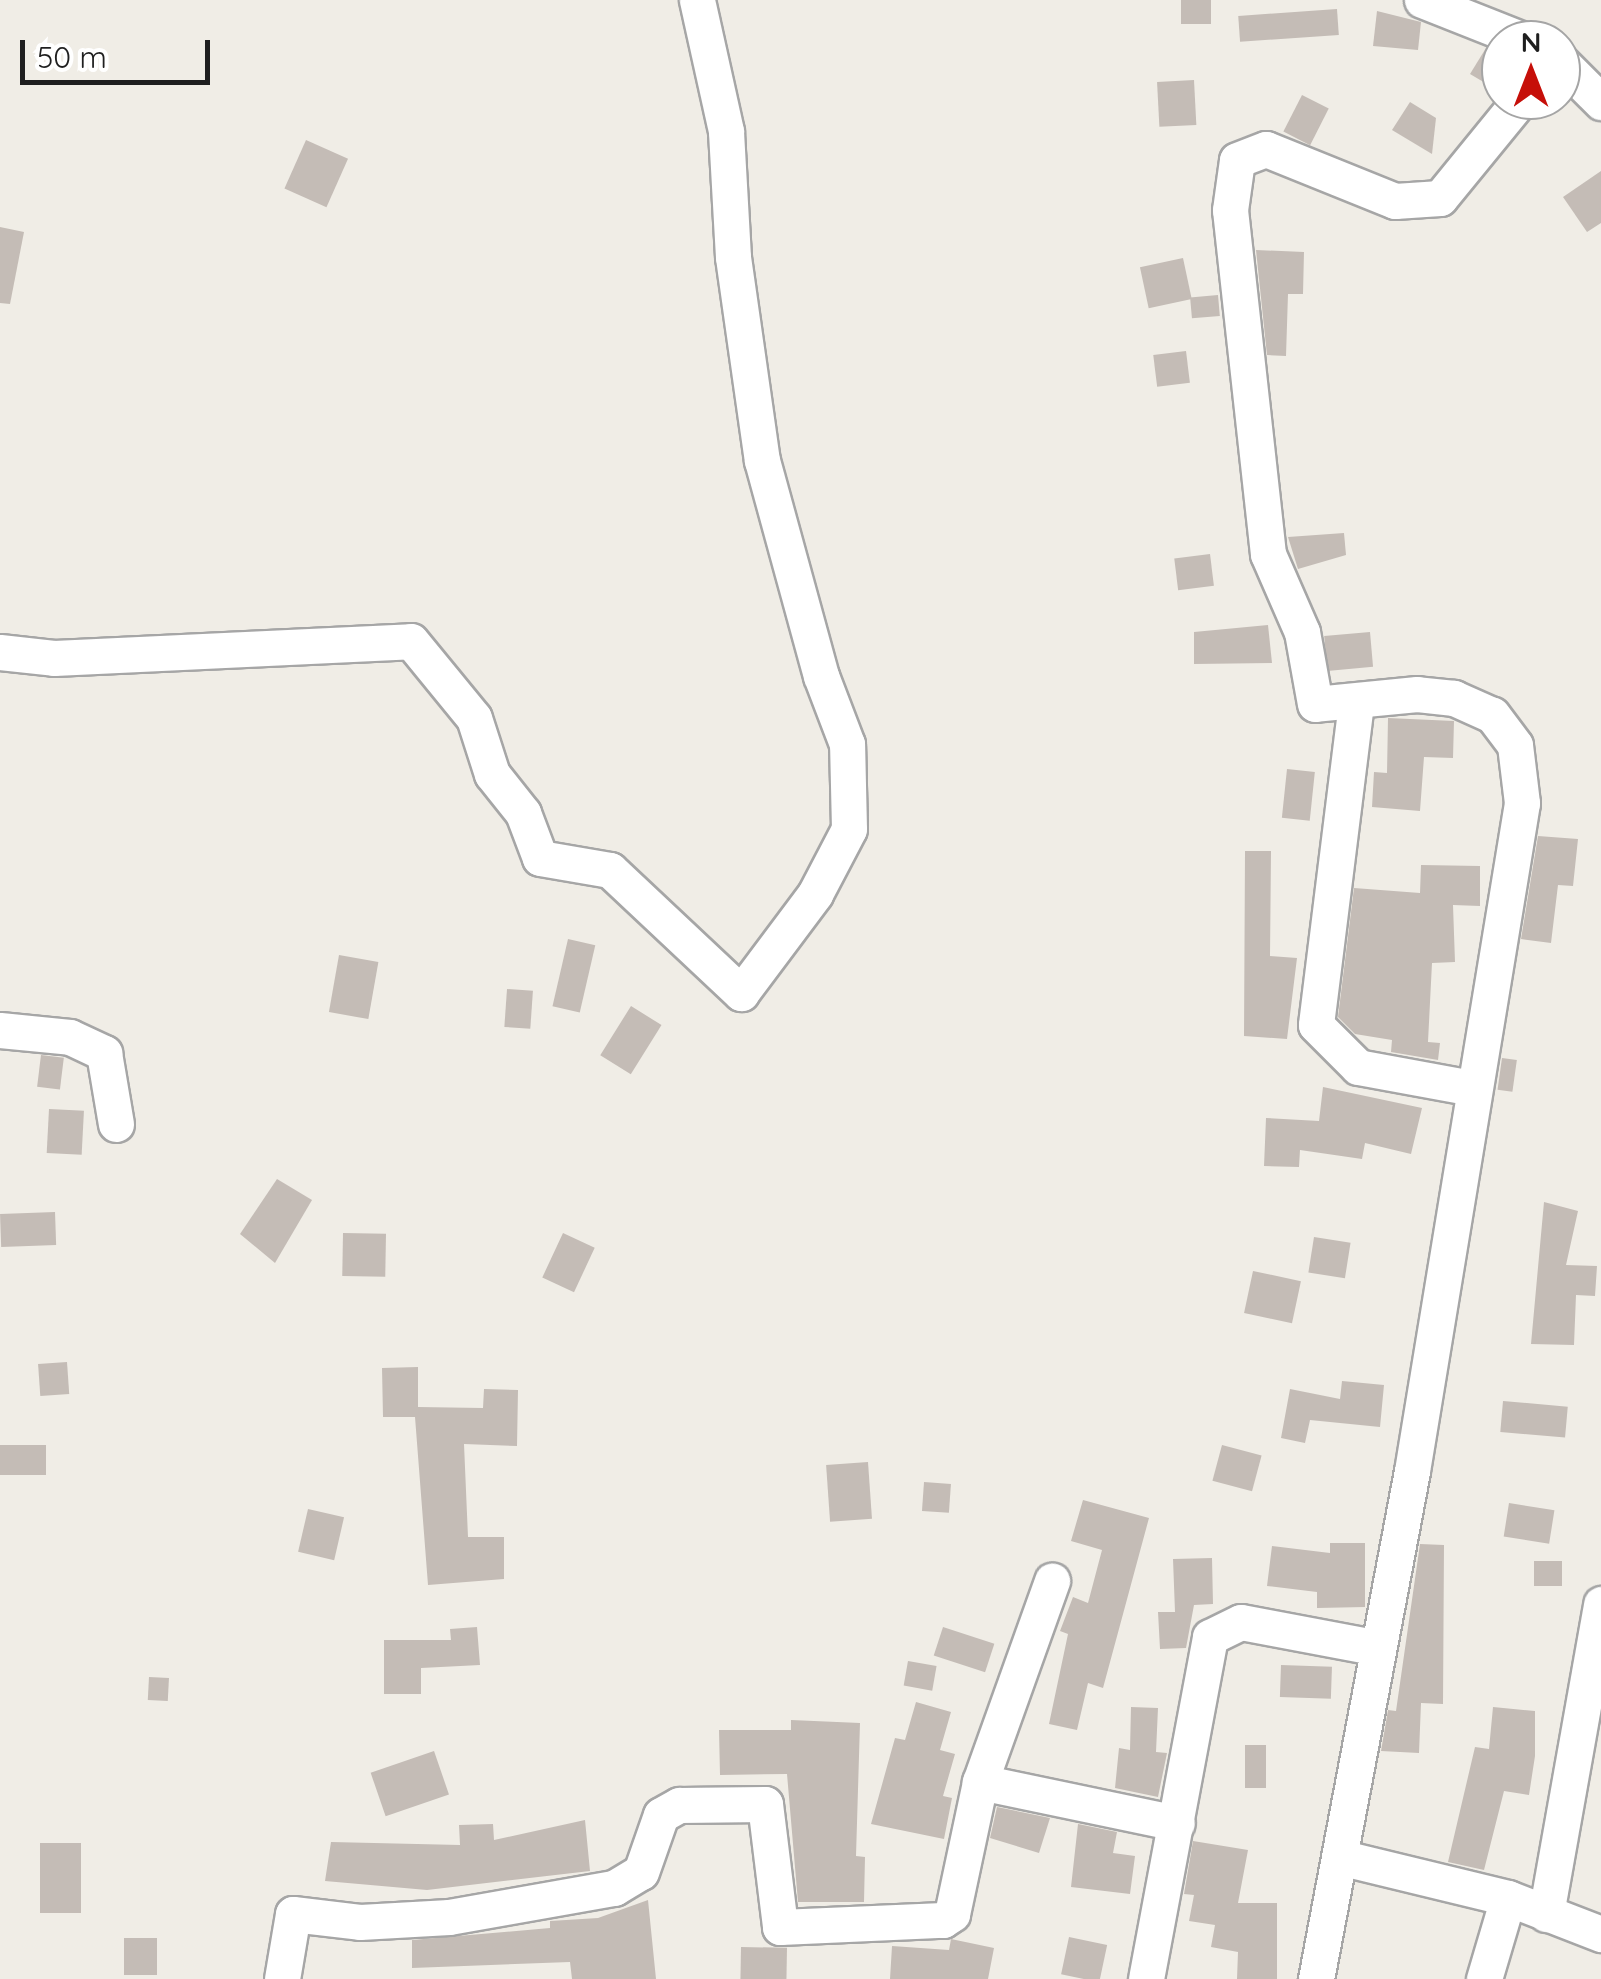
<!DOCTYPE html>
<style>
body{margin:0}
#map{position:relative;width:1601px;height:1979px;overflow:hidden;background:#f0ede6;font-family:Quicksand,sans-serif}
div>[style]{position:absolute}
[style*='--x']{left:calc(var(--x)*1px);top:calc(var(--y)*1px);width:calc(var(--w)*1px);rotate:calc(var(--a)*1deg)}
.building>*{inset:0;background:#c4bcb6;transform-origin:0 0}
.roads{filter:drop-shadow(2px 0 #a6a6a6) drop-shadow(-2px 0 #a6a6a6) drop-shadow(0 2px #a6a6a6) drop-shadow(0 -2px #a6a6a6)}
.minor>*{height:35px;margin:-17.5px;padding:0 17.5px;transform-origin:17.5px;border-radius:17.5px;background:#fff}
span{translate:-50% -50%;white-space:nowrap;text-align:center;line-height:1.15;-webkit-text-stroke:9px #fff;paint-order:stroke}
.north{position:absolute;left:1481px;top:20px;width:100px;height:100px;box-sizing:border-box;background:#fff;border:2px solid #a5a5a5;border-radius:50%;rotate:0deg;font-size:28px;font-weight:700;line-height:40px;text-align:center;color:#1f1f1f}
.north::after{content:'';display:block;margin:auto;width:35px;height:45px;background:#c60f09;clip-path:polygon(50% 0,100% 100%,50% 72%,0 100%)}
.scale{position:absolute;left:20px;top:40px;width:190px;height:45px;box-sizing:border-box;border:5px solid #1f1f1f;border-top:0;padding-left:12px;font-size:30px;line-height:35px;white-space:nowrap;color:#1f1f1f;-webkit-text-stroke:8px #fff;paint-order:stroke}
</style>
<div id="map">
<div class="building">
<div style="left:1181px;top:0;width:30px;height:24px"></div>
<div style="left:1337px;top:9px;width:26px;height:99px;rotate:86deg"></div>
<div style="clip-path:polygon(1377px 11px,1421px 22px,1418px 50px,1373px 46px)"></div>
<div style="clip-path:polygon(1486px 48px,1501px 54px,1492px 87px,1470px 74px)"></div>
<div style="left:1194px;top:80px;width:45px;height:37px;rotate:87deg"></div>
<div style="left:1302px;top:95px;width:30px;height:41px;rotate:27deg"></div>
<div style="clip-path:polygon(1410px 102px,1436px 118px,1432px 154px,1392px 130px)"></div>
<div style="left:306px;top:140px;width:46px;height:53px;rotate:24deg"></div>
<div style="clip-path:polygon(1601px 171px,1601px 223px,1587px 232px,1563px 197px)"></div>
<div style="clip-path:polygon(0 227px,24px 232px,10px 304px,0 303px)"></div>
<div style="clip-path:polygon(1256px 250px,1304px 252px,1303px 294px,1288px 294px,1286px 356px,1267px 355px)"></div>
<div style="left:1183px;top:258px;width:42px;height:44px;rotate:78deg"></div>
<div style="left:1218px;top:295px;width:21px;height:28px;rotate:85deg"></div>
<div style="left:1186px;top:351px;width:32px;height:33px;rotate:83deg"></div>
<div style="clip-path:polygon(1344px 533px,1346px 555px,1298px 569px,1288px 537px)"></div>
<div style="left:1210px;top:554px;width:32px;height:36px;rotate:83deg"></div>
<div style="clip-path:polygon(1268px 625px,1272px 663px,1194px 664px,1194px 632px)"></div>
<div style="left:1370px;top:632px;width:35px;height:46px;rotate:85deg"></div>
<div style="clip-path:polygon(1388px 718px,1454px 721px,1453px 758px,1424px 757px,1420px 811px,1372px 807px,1374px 772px,1387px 773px)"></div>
<div style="left:1287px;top:769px;width:28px;height:49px;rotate:6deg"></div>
<div style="clip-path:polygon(1538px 836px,1578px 839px,1573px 886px,1558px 885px,1551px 943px,1521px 939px)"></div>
<div style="clip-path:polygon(1245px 851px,1271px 851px,1270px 956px,1297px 958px,1287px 1039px,1244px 1036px)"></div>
<div style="clip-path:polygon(1421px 865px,1480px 866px,1480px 906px,1453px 905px,1455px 962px,1432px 963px,1428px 1042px,1440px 1043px,1438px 1060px,1391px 1052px,1392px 1040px,1355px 1034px,1338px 1017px,1354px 888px,1420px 893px)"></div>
<div style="left:568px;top:939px;width:28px;height:69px;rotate:13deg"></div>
<div style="left:339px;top:955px;width:40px;height:58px;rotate:10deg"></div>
<div style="left:507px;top:989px;width:26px;height:38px;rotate:4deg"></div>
<div style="left:631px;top:1006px;width:36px;height:58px;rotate:32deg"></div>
<div style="left:41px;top:1055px;width:23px;height:32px;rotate:7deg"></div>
<div style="left:1502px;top:1058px;width:15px;height:32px;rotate:8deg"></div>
<div style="clip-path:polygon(1323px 1087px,1422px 1108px,1411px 1154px,1365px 1143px,1362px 1159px,1300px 1150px,1299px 1167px,1264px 1166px,1266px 1118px,1319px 1121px)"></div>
<div style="left:49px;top:1109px;width:35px;height:44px;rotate:3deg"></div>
<div style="clip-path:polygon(277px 1179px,312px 1200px,275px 1263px,240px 1234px)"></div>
<div style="clip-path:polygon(1544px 1202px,1578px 1211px,1566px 1265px,1597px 1266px,1595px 1296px,1576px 1295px,1574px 1345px,1531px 1344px)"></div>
<div style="left:55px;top:1212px;width:33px;height:55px;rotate:88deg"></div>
<div style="left:343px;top:1233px;width:43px;height:43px;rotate:1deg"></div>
<div style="left:563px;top:1233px;width:35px;height:49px;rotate:25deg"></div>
<div style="left:1314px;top:1237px;width:37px;height:36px;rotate:9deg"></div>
<div style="left:1253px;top:1271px;width:49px;height:43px;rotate:12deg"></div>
<div style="left:67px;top:1362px;width:32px;height:29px;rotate:86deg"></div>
<div style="clip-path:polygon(418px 1367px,418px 1407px,483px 1408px,484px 1389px,518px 1390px,517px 1446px,464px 1444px,468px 1537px,504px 1537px,504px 1579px,428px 1585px,415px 1417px,383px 1417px,382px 1368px)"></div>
<div style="clip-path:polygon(1342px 1381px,1384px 1385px,1380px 1427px,1310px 1420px,1305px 1443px,1281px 1438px,1290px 1389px,1340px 1399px)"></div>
<div style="left:1503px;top:1401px;width:65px;height:31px;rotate:5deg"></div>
<div style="left:46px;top:1445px;width:30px;height:46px;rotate:90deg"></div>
<div style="left:1222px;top:1445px;width:41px;height:37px;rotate:15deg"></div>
<div style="left:868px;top:1462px;width:57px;height:42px;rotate:86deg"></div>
<div style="left:924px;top:1482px;width:27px;height:29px;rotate:4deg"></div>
<div style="clip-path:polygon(1083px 1500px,1149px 1518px,1103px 1688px,1088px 1683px,1077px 1730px,1049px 1724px,1068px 1634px,1060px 1631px,1073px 1597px,1088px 1603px,1102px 1550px,1071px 1541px)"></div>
<div style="left:1509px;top:1503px;width:46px;height:34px;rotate:9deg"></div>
<div style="left:308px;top:1509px;width:37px;height:44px;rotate:13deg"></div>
<div style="clip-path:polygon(1330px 1543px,1365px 1543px,1365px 1607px,1317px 1608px,1317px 1592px,1267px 1586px,1272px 1546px,1330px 1553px)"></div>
<div style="clip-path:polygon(1420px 1544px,1444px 1545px,1443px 1704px,1421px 1703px,1419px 1753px,1381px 1751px,1388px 1710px,1396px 1711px)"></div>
<div style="clip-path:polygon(1212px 1558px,1213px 1604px,1194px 1605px,1186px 1648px,1160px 1649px,1158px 1612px,1175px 1612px,1173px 1559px)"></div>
<div style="left:1534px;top:1561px;width:28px;height:25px"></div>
<div style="clip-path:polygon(477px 1627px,480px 1665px,421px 1668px,421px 1694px,384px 1694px,384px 1640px,451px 1640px,450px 1629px)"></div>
<div style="left:943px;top:1627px;width:54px;height:30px;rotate:18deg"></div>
<div style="left:908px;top:1661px;width:29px;height:25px;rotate:10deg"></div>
<div style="left:1281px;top:1665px;width:51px;height:32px;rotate:2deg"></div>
<div style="left:149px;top:1677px;width:20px;height:23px;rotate:3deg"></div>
<div style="clip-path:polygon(916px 1702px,951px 1712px,940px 1750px,955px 1754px,943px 1796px,952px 1798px,944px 1839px,871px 1824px,895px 1738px,905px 1740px)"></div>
<div style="clip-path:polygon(1131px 1707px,1158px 1708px,1156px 1752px,1167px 1753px,1158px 1797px,1115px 1788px,1119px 1748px,1130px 1750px)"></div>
<div style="clip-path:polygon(1493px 1707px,1535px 1711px,1535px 1756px,1529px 1795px,1504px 1791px,1484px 1870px,1448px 1862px,1475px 1747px,1489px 1749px)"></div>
<div style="clip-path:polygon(791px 1720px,860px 1723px,856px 1856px,865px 1857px,864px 1902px,798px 1902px,787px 1774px,720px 1775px,719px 1730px,791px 1730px)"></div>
<div style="left:1245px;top:1745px;width:21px;height:43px"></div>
<div style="left:434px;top:1751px;width:46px;height:67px;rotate:71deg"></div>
<div style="clip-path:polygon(997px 1807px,1050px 1818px,1039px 1853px,990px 1838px)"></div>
<div style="clip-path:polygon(585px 1820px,590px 1871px,427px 1890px,325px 1881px,331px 1842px,460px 1845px,459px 1825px,493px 1824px,494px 1840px)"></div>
<div style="clip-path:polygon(1078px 1824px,1117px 1832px,1113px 1853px,1135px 1856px,1130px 1894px,1071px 1887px)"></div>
<div style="clip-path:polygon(1193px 1841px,1248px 1850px,1238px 1903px,1277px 1903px,1277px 1979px,1237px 1979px,1238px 1952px,1211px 1947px,1215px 1925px,1189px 1921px,1194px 1895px,1184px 1894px)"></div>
<div style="left:40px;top:1843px;width:41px;height:70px"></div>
<div style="clip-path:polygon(648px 1900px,656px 1979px,572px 1979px,570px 1962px,412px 1968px,412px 1940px,550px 1928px,550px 1921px,598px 1918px)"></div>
<div style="left:1069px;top:1937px;width:39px;height:38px;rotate:12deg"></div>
<div style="left:157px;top:1938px;width:37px;height:33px;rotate:90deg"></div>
<div style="clip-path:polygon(951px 1939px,994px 1948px,988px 1979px,890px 1979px,892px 1946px,949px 1950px)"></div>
<div style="left:741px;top:1947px;width:46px;height:32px;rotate:1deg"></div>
</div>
<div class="roads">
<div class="minor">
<div style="--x:1422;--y:0;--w:109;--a:21.6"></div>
<div style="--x:1561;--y:62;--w:57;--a:45"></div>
<div style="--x:0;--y:652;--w:54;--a:6.3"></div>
<div style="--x:54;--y:658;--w:357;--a:-2.7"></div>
<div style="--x:411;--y:641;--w:99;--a:50.7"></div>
<div style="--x:474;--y:718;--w:59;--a:72.2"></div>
<div style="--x:492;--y:774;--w:50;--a:51.5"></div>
<div style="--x:523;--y:813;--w:48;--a:69.3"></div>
<div style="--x:540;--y:858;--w:71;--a:9.7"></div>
<div style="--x:610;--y:870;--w:180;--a:43.2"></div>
<div style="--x:741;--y:993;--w:124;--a:-53.2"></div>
<div style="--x:815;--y:894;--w:73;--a:-62.4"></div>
<div style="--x:849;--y:829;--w:85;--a:-91.3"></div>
<div style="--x:847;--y:744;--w:73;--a:-110.9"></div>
<div style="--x:821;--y:676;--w:223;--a:-105.3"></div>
<div style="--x:762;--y:461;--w:206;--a:-98.1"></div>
<div style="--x:733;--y:257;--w:126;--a:-93.2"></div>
<div style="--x:726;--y:131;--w:134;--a:-102.5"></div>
<div style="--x:1356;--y:703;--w:324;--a:97.1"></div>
<div style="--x:1316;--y:1025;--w:59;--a:45"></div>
<div style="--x:1358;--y:1067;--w:116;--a:10.4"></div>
<div style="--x:0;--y:1030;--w:70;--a:5.7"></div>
<div style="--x:70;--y:1037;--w:38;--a:25"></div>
<div style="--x:104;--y:1053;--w:72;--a:80.4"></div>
<div style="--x:980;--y:1782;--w:201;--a:11.8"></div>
<div style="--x:1339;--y:1857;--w:174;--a:13.6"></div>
<div style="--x:1508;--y:1898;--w:100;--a:21.2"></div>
<div style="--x:1546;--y:1914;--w:315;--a:-79.9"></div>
<div style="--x:282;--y:1979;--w:66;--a:-80.4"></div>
<div style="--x:293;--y:1914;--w:67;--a:6.8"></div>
<div style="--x:360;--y:1922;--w:89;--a:-3.2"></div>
<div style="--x:449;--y:1917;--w:168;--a:-10"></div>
<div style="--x:614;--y:1888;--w:31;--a:-31"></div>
<div style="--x:641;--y:1872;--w:60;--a:-70.7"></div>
<div style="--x:661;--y:1815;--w:21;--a:-29"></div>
<div style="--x:679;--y:1805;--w:86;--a:-0.7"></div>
<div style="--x:765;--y:1804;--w:124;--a:83"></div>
<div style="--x:780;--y:1927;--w:163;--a:-2.5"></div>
<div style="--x:943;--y:1920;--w:11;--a:-34"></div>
<div style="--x:952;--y:1914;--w:135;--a:-78"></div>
<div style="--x:980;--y:1782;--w:214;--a:-70.3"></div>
<div style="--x:1146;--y:1979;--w:348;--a:-79.4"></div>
<div style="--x:1210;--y:1637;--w:34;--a:-26"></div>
<div style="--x:1241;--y:1622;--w:139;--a:10.7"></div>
<div style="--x:1316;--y:1979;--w:517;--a:-79.3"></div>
<div style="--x:1412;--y:1471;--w:677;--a:-80.65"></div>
<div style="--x:1522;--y:803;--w:58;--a:-96.9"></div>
<div style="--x:1515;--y:745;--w:38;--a:-127"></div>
<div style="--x:1492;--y:715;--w:42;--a:-155.9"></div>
<div style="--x:1454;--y:698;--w:37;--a:-174"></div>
<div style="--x:1417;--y:694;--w:102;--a:174.4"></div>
<div style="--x:1315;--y:704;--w:73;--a:-100.2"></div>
<div style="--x:1302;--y:632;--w:85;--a:-113.6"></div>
<div style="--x:1268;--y:554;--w:346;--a:-96.3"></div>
<div style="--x:1230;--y:210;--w:50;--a:-82"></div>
<div style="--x:1237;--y:160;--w:31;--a:-21"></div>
<div style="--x:1266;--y:149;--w:139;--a:22"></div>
<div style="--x:1395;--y:201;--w:45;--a:-3.8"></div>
<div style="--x:1440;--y:198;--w:127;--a:-50.8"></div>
<div style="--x:1484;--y:1979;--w:84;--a:-73.5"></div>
</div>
</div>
<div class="north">N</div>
<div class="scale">50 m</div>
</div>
